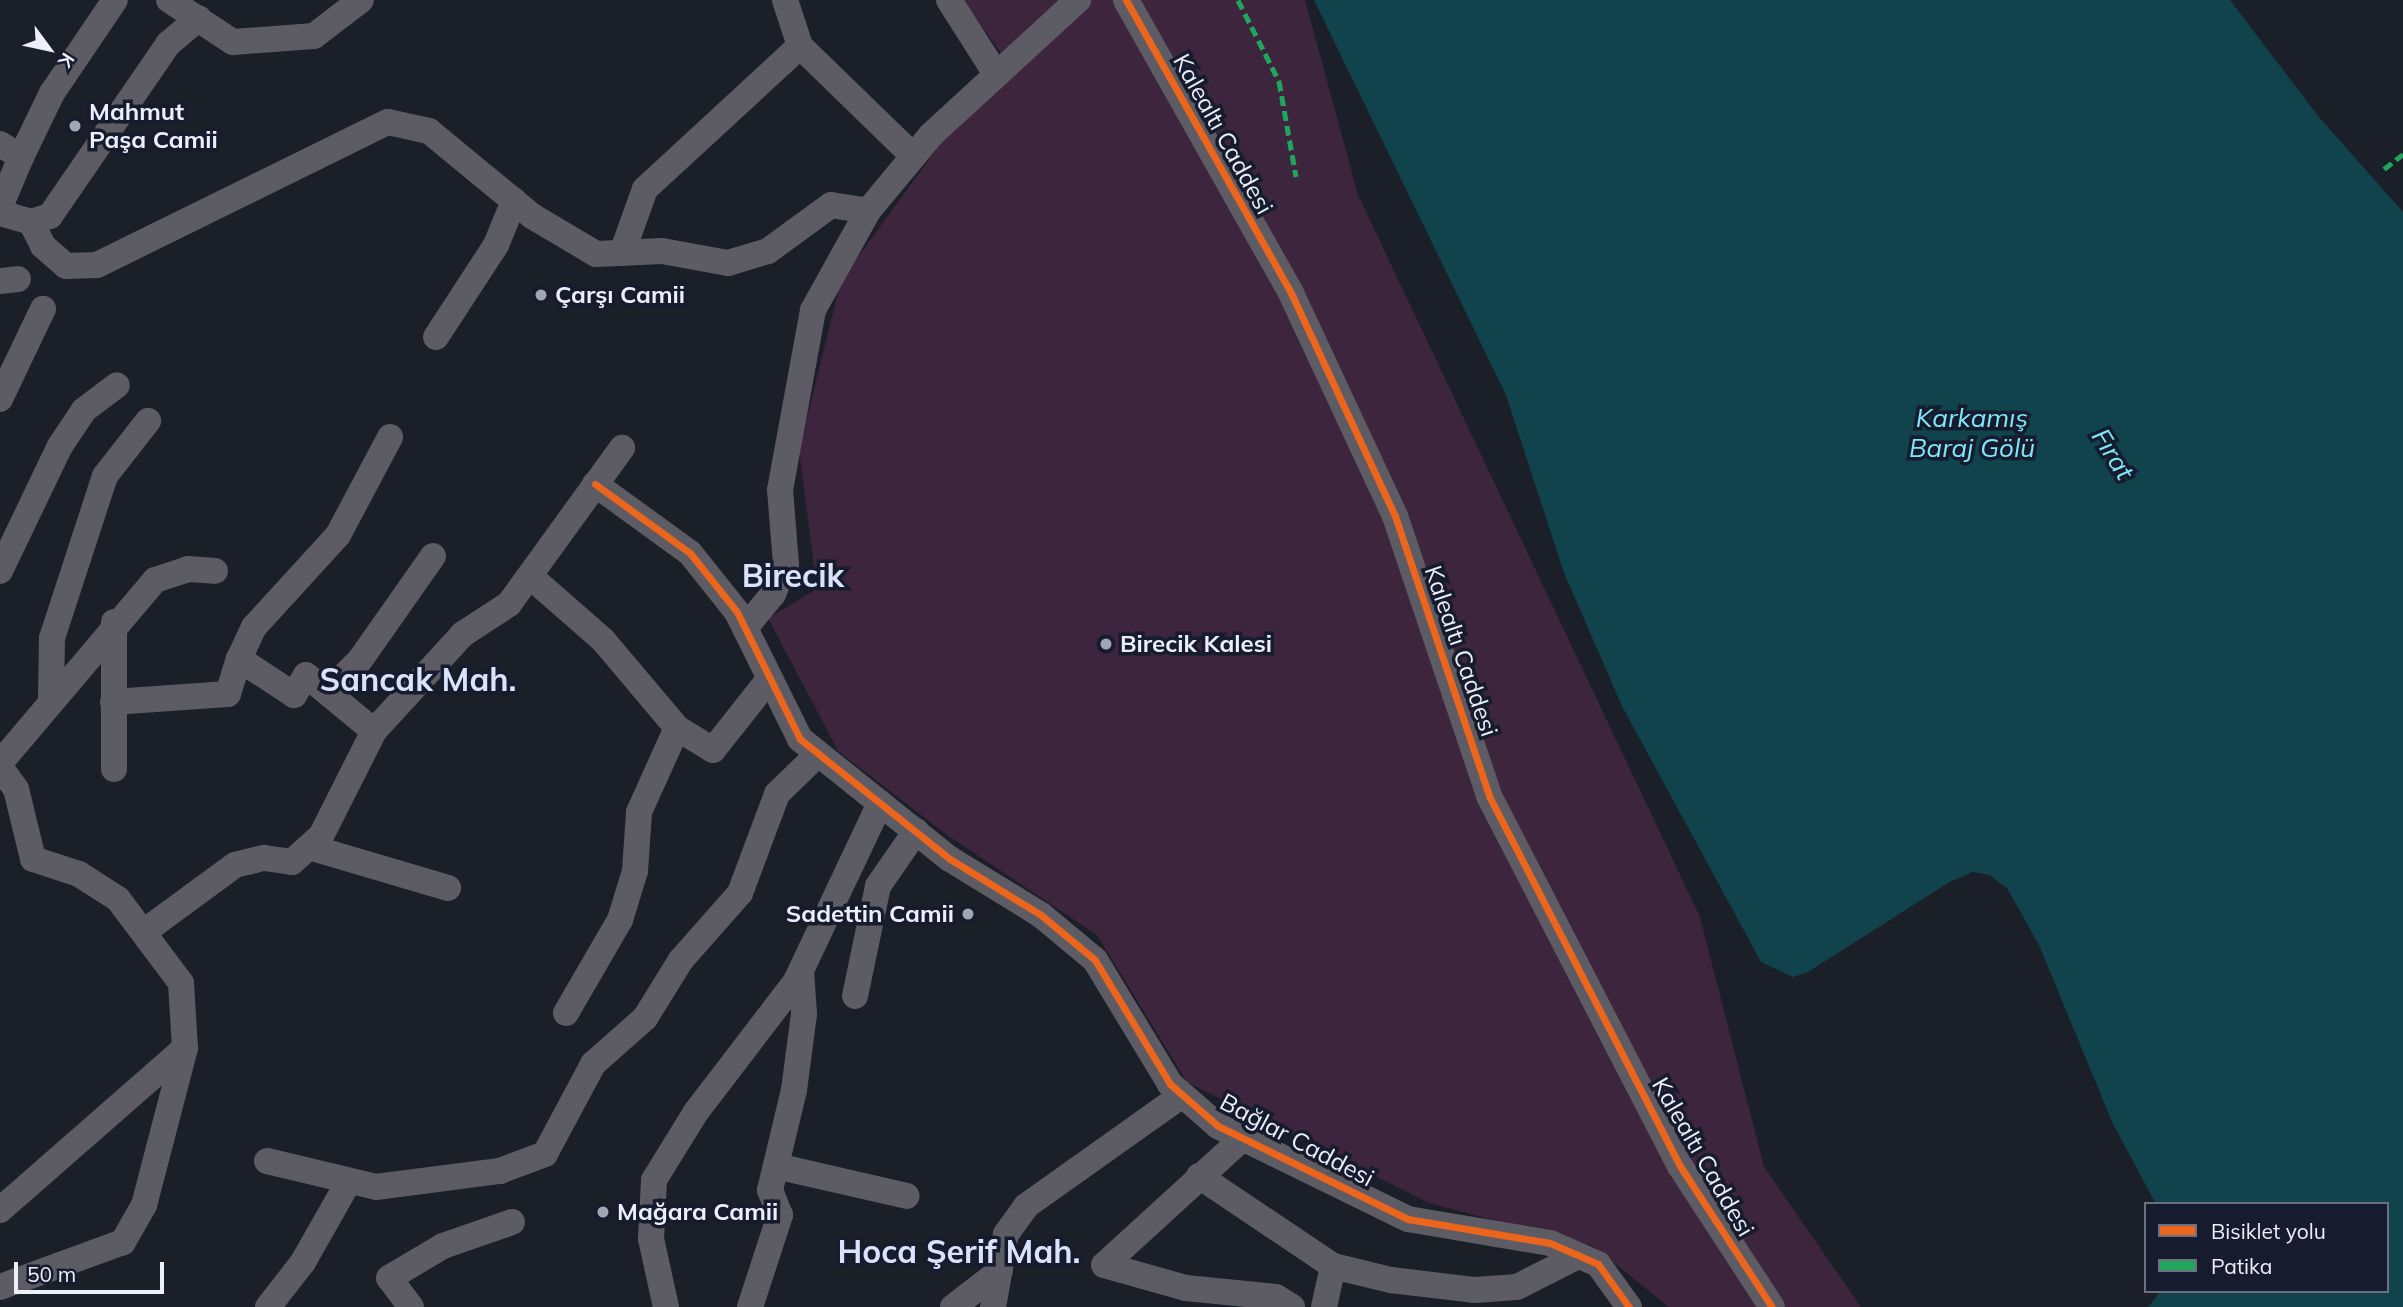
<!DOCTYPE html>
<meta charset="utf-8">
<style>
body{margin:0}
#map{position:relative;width:2403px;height:1307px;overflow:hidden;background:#1b1f28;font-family:Mulish,sans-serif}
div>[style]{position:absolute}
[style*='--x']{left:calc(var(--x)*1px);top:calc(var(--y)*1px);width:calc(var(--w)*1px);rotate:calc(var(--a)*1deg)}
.green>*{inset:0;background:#3d253e}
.water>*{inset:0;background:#10434c}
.minor>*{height:26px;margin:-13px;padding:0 13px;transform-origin:13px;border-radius:13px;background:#5d5b63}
.quiet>*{height:5px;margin-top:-2.5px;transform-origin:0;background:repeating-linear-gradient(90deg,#20a55d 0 10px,transparent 0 15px)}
.cycleway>*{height:7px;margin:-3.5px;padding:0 3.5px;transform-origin:3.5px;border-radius:3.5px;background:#eb651d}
.dots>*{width:19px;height:19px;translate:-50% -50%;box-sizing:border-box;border:4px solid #161c2d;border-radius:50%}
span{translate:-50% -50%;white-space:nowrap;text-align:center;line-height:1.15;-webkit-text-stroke:7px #161c2d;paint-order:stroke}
.poi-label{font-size:24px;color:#ebeffc;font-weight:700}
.left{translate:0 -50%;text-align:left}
.right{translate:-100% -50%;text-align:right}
.street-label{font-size:24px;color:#ebeffc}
.water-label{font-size:26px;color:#7ee7fa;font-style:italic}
.district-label{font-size:32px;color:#dae3fc;font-weight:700}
.legend{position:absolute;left:2144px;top:1202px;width:245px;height:91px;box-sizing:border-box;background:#161c2d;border:2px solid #6b7080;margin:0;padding:9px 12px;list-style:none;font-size:21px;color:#ebeffc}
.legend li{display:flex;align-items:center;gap:14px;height:35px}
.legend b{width:35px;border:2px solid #6b7080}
.north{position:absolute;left:14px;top:14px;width:70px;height:70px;-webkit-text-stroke:5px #161c2d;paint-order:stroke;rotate:123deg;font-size:19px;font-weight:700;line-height:28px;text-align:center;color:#ebeffc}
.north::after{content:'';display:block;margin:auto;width:24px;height:32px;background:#ebeffc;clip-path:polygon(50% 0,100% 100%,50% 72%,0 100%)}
.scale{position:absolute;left:14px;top:1262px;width:150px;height:32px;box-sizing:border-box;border:4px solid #ebeffc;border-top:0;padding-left:9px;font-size:21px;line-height:24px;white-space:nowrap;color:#ebeffc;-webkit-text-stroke:5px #161c2d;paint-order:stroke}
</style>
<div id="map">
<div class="green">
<div style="clip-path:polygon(963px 0,1305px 0,1358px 195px,1700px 917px,1764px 1167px,1861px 1307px,1669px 1307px,1593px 1246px,1429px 1203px,1187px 1082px,1097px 935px,947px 835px,838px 751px,768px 618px,817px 589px,799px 450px,841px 280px,1004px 57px)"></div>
</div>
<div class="water">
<div style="clip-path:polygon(1314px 0,2230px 0,2318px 116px,2403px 212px,2403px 1307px,2148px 1307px,2161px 1291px,2387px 1291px,2387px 1204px,2156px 1204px,2113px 1124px,2039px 945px,2007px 888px,1989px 875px,1972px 872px,1948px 883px,1808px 972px,1793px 977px,1761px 962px,1622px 706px,1564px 573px,1506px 395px)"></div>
</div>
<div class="minor">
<div style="--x:169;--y:0;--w:77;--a:33.3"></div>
<div style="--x:233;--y:42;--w:81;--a:-4.2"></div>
<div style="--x:314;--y:36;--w:59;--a:-37.5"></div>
<div style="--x:785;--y:0;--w:48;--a:71.9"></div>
<div style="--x:800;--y:46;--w:158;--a:44.2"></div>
<div style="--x:949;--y:0;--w:88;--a:57.6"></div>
<div style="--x:1126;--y:0;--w:336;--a:60.6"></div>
<div style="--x:1291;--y:293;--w:246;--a:65"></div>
<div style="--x:1395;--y:516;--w:295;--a:71.4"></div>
<div style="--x:1489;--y:796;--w:416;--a:62.7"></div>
<div style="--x:1680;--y:1166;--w:168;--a:56.9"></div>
<div style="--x:0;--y:144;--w:25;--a:32"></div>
<div style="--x:21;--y:157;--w:54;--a:112.8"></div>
<div style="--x:21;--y:157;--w:71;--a:-64.2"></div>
<div style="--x:52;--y:93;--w:112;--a:-55.9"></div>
<div style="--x:0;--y:213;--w:32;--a:16"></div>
<div style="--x:31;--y:222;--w:20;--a:-18"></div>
<div style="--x:50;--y:216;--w:209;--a:-55.5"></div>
<div style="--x:168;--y:44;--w:40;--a:-40"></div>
<div style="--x:31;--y:222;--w:27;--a:63"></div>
<div style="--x:43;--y:246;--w:30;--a:41"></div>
<div style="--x:66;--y:266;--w:31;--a:-2"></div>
<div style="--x:97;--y:265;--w:324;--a:-26.2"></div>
<div style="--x:388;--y:122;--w:42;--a:12.4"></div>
<div style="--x:429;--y:131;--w:134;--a:39.5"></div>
<div style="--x:532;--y:216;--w:74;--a:30.7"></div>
<div style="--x:596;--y:254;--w:66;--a:-2.6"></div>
<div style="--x:662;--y:251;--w:67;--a:10.3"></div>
<div style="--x:728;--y:263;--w:42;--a:-16.7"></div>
<div style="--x:768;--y:251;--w:78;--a:-36.1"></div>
<div style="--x:831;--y:205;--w:37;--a:9"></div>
<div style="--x:622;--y:253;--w:68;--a:-70.2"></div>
<div style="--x:645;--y:189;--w:211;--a:-42.7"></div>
<div style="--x:0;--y:281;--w:18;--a:-6"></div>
<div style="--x:436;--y:337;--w:110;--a:-56.9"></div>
<div style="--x:496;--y:245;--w:48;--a:-67.8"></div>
<div style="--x:0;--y:399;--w:100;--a:-64.5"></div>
<div style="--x:595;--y:484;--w:117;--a:36"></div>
<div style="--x:690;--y:553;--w:75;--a:51.5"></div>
<div style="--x:737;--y:612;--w:142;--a:63.6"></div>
<div style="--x:800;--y:739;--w:192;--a:38.7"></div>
<div style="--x:950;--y:859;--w:107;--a:31.6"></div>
<div style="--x:1041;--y:915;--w:70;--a:39.8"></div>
<div style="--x:1095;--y:960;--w:145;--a:58.8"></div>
<div style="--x:1170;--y:1084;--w:64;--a:41.2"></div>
<div style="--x:1218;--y:1126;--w:212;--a:26.1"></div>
<div style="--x:1408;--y:1219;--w:144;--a:9.6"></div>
<div style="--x:1550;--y:1243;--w:52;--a:23.6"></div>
<div style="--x:1598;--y:1264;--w:53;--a:54.2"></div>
<div style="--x:0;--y:571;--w:139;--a:-64.4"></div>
<div style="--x:60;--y:446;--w:43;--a:-56.3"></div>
<div style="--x:84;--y:410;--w:41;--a:-37.1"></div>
<div style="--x:531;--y:577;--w:96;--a:41.2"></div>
<div style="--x:603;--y:640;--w:115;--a:49.9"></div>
<div style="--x:114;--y:622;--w:147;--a:90"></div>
<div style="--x:745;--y:628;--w:44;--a:-50.5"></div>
<div style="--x:773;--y:594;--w:33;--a:-67"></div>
<div style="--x:786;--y:564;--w:74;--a:-94.6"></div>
<div style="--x:780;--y:490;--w:183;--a:-79.6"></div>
<div style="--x:813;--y:310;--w:113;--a:-60.9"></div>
<div style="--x:868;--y:211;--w:99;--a:-50.3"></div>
<div style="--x:931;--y:135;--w:200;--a:-42.6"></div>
<div style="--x:239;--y:659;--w:35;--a:-65"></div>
<div style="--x:254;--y:627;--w:125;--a:-47.6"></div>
<div style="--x:338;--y:535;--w:111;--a:-62"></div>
<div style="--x:330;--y:690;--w:42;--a:-45"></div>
<div style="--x:360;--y:660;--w:127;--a:-54.9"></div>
<div style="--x:51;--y:699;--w:61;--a:-89.1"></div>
<div style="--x:52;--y:638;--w:170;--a:-71.9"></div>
<div style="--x:105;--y:476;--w:70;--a:-52"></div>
<div style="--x:113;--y:702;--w:115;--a:-4"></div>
<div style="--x:228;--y:694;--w:37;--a:-73"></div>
<div style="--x:239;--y:659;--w:66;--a:33.2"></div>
<div style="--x:294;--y:695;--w:23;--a:-59"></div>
<div style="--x:306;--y:675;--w:88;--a:39.5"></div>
<div style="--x:0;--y:763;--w:240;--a:-49.7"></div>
<div style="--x:155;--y:580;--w:35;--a:-18"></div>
<div style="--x:188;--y:569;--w:27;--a:4"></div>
<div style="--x:0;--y:767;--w:27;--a:54"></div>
<div style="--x:16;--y:789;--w:72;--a:76.3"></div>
<div style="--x:33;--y:859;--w:48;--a:18.1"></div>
<div style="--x:79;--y:874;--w:46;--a:32.7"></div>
<div style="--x:118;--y:899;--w:105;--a:53.1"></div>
<div style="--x:181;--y:983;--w:65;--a:86.5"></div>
<div style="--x:185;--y:1048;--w:162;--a:104.6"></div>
<div style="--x:144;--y:1205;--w:43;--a:119.6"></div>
<div style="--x:123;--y:1242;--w:131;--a:159.9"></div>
<div style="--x:309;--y:847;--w:145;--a:16.4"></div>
<div style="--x:145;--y:931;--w:112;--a:-36.3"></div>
<div style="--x:235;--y:865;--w:30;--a:-14"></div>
<div style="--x:264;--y:858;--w:28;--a:8"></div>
<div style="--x:292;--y:862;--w:39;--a:-42"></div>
<div style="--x:321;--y:836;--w:118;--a:-63.2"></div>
<div style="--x:374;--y:731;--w:132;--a:-47.5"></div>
<div style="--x:463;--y:634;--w:55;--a:-33.1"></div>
<div style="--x:509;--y:604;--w:193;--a:-54.1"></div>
<div style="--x:855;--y:996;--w:112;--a:-78.2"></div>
<div style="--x:878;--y:886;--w:67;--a:-55.4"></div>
<div style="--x:566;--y:1013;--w:108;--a:-59.9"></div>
<div style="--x:620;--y:920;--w:51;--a:-73"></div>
<div style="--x:635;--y:871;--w:59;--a:-86.1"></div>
<div style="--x:639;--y:812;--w:92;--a:-65.7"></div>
<div style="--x:677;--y:728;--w:42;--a:31.4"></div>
<div style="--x:713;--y:750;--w:90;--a:-51.7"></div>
<div style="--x:1243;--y:1138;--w:188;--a:137.6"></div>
<div style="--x:1104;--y:1265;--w:85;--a:15.7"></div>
<div style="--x:1186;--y:1288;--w:90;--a:5.7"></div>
<div style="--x:1276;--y:1297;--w:19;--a:32"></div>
<div style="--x:267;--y:1161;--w:112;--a:13.4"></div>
<div style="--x:376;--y:1187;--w:125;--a:-7.4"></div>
<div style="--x:500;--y:1171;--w:48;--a:-20.7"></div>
<div style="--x:545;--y:1154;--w:102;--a:-61.9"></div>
<div style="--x:593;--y:1064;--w:69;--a:-41.5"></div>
<div style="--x:645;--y:1018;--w:68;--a:-58.2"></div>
<div style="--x:681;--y:960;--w:89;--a:-48.6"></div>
<div style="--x:740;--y:893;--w:106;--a:-69.5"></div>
<div style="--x:777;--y:794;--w:57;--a:-44.3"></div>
<div style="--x:776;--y:1166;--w:134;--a:12.9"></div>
<div style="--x:1199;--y:1176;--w:161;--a:33.9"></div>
<div style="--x:1333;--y:1266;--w:60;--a:13.6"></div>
<div style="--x:1391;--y:1280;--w:85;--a:6.8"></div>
<div style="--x:1475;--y:1290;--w:42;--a:-4.1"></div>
<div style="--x:1517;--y:1287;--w:68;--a:-26.9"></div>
<div style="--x:0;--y:1210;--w:246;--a:-41.2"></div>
<div style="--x:268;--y:1307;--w:57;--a:-52.1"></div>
<div style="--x:303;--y:1262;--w:93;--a:-60.4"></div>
<div style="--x:411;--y:1307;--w:36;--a:-127"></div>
<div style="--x:389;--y:1278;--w:63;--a:-30.7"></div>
<div style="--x:443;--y:1246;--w:73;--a:-19.2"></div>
<div style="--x:666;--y:1307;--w:70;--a:-102.4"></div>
<div style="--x:651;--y:1239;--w:59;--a:-87.1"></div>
<div style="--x:654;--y:1180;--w:80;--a:-58.3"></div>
<div style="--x:696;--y:1112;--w:165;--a:-52.6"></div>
<div style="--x:796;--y:981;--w:197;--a:-64.7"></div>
<div style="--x:750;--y:1307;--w:97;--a:-71.9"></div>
<div style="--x:780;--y:1215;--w:27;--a:-112"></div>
<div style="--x:770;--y:1190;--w:103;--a:-76.5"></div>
<div style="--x:794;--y:1090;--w:77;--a:-82.5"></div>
<div style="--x:804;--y:1014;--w:43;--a:-94"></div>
<div style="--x:953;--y:1307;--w:59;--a:-37.5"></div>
<div style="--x:993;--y:1307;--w:74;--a:-79.9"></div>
<div style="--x:1006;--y:1234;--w:34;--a:-54"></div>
<div style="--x:1026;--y:1206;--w:191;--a:-35.4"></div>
<div style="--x:1324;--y:1307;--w:42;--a:-77.6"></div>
</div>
<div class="quiet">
<div style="--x:1238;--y:0;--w:91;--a:63.2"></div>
<div style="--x:1279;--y:81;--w:97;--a:79.9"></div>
<div style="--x:2384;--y:169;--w:24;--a:-38"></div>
</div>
<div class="cycleway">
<div style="--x:1126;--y:0;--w:336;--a:60.6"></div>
<div style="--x:1291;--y:293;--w:246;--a:65"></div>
<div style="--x:1395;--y:516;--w:295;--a:71.4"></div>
<div style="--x:1489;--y:796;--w:416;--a:62.7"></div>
<div style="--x:1680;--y:1166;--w:168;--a:56.9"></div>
<div style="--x:595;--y:484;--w:117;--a:36"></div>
<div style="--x:690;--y:553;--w:75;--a:51.5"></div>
<div style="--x:737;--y:612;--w:142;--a:63.6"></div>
<div style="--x:800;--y:739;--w:192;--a:38.7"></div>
<div style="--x:950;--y:859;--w:107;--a:31.6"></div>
<div style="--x:1041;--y:915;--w:70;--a:39.8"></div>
<div style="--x:1095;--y:960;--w:145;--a:58.8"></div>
<div style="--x:1170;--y:1084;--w:64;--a:41.2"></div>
<div style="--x:1218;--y:1126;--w:212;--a:26.1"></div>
<div style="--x:1408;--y:1219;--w:144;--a:9.6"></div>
<div style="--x:1550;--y:1243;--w:52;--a:23.6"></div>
<div style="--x:1598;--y:1264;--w:53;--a:54.2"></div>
</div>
<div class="dots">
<div style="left:75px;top:126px;background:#a2a6b2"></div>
<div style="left:541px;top:295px;background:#a2a6b2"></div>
<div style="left:1106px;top:644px;background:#a2a6b2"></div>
<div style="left:968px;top:914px;background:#a2a6b2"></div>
<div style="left:603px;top:1212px;background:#a2a6b2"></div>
</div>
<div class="poi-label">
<span class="left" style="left:89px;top:126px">Mahmut<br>Paşa Camii</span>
<span class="left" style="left:555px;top:295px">Çarşı Camii</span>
<span class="left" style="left:1120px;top:644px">Birecik Kalesi</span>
<span class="right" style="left:954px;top:914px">Sadettin Camii</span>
<span class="left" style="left:617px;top:1212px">Mağara Camii</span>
</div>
<div class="street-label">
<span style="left:1223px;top:134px;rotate:61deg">Kalealtı Caddesi</span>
<span style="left:1461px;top:651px;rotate:71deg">Kalealtı Caddesi</span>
<span style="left:1297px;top:1140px;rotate:28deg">Bağlar Caddesi</span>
<span style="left:1703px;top:1157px;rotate:60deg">Kalealtı Caddesi</span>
</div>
<div class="water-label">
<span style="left:1972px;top:433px">Karkamış<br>Baraj Gölü</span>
<span style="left:2113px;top:454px;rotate:58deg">Fırat</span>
</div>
<div class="district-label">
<span style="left:793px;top:575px">Birecik</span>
<span style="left:418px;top:679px">Sancak Mah.</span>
<span style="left:959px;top:1251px">Hoca Şerif Mah.</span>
</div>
<ul class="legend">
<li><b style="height:9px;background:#eb651d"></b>Bisiklet yolu</li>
<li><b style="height:9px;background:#20a55d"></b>Patika</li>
</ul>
<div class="north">K</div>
<div class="scale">50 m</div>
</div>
